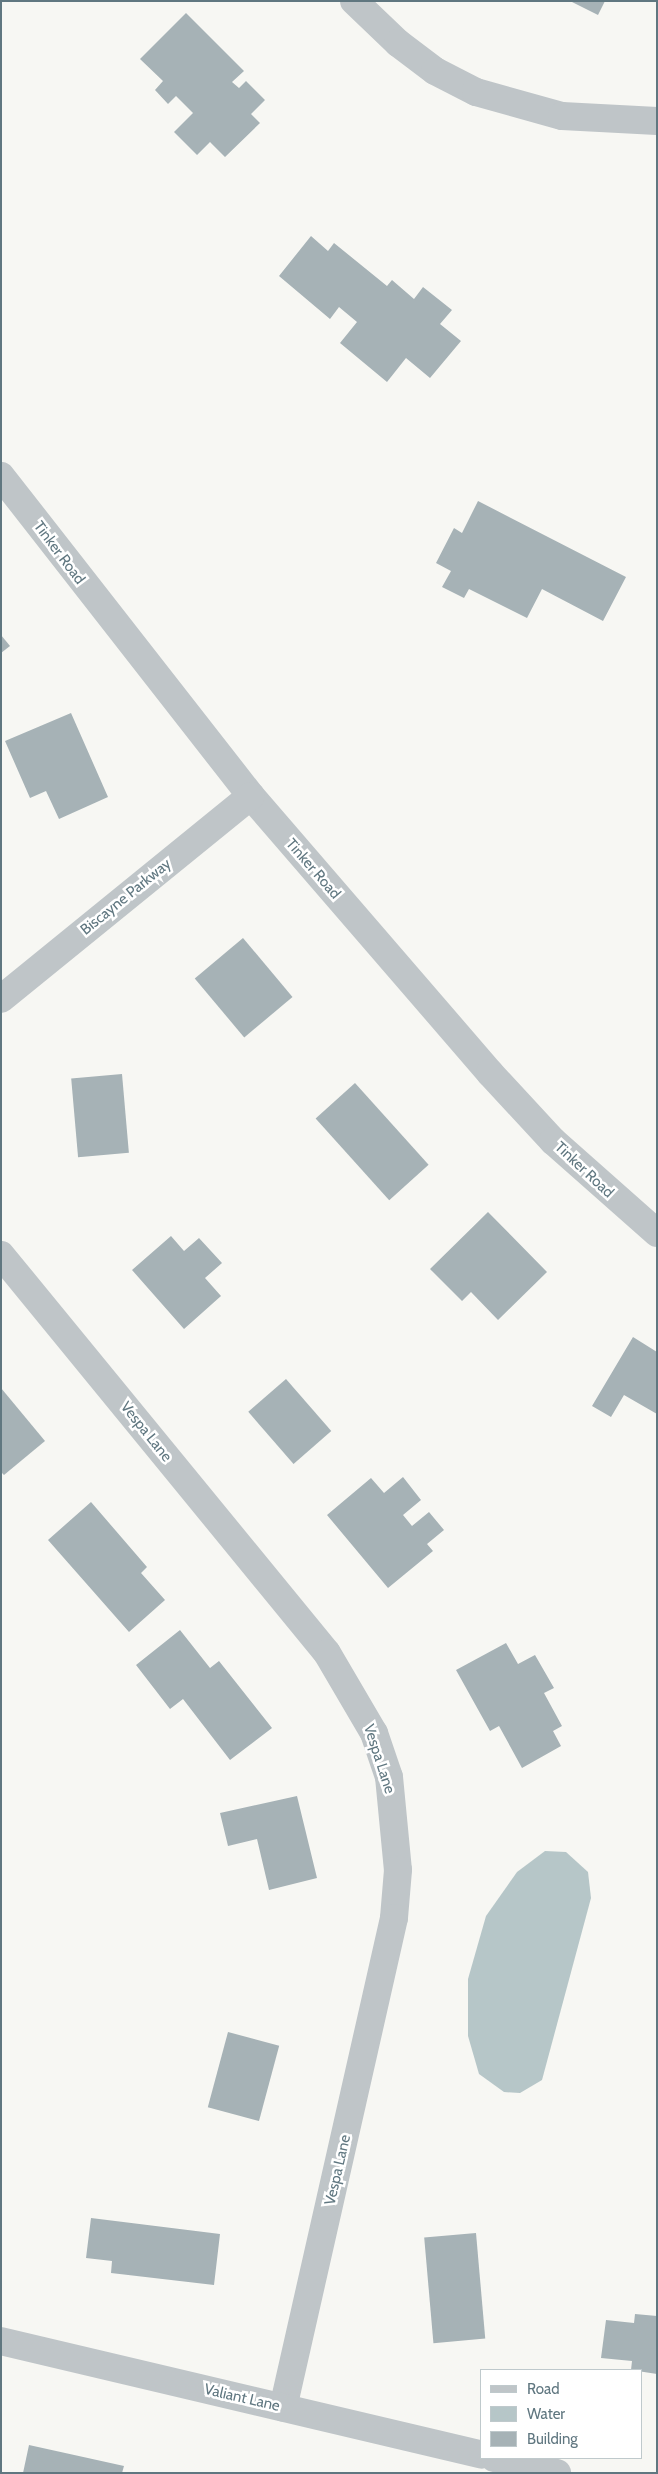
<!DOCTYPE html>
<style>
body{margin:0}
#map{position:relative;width:658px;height:2474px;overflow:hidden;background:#f7f7f3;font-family:Cabin,sans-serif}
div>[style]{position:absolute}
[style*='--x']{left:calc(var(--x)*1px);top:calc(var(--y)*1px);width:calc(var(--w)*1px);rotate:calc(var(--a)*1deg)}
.water>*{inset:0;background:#b6c6c8}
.building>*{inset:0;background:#a6b2b6;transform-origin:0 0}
.minor>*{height:28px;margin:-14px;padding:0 14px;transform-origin:14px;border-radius:14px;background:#bfc5c8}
span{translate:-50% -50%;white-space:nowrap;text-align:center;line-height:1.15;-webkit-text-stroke:5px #fff;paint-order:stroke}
.street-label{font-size:15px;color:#607780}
.frame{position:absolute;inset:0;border:2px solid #607780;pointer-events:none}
.legend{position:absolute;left:480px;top:2369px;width:162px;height:90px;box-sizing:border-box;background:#fff;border:1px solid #bfc9cc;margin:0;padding:6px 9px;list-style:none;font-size:15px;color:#607780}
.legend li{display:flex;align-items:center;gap:10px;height:25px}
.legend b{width:25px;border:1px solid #bfc9cc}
</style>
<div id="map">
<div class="water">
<div style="clip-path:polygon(545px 1851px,566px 1852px,588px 1872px,591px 1898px,542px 2080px,520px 2093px,504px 2092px,479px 2074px,468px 2036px,468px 1979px,486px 1916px,517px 1872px)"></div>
</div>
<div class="building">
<div style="clip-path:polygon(570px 1px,605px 1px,598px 15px)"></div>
<div style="clip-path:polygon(186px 13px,244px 71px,232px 82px,239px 88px,246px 81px,265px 100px,251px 114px,260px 123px,225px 157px,210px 142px,197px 155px,174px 132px,193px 113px,176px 96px,168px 104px,155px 90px,163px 81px,140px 59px)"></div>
<div style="clip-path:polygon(311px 236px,328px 251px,334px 243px,387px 286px,392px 280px,414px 299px,423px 287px,452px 310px,440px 324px,461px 341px,430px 378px,406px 358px,387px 382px,340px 343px,357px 322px,339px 307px,330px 319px,279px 276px)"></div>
<div style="clip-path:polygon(478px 501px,626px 577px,603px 621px,542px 589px,527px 618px,469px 589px,464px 598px,442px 587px,451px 571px,436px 563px,454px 528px,462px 533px)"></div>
<div style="clip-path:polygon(1px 635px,10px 646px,1px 653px)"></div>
<div style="clip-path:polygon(71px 713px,108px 797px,59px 819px,46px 791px,30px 798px,5px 741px)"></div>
<div style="left:243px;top:938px;width:77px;height:63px;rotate:50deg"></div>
<div style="left:122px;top:1074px;width:79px;height:51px;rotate:85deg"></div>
<div style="left:355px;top:1083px;width:110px;height:53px;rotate:48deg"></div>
<div style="clip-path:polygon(488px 1212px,547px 1272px,498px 1320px,471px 1292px,462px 1301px,430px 1269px)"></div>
<div style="clip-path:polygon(171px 1236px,184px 1251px,199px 1238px,222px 1263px,205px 1278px,221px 1296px,184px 1329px,132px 1270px)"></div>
<div style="clip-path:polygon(633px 1337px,657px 1352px,657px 1414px,624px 1395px,611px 1417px,592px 1406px)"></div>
<div style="left:286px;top:1379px;width:69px;height:50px;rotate:49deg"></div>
<div style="clip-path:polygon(1px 1388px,45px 1441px,4px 1475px,1px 1472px)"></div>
<div style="clip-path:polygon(403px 1477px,421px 1500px,403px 1515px,412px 1526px,429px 1512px,444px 1530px,427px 1544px,433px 1551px,388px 1588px,327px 1515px,371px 1478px,384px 1493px)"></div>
<div style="clip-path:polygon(91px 1502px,147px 1567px,141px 1573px,165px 1600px,129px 1632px,48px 1540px)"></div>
<div style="clip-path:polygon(180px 1630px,210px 1668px,219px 1661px,272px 1728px,230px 1760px,183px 1699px,170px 1709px,136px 1665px)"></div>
<div style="clip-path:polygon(506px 1643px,518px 1664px,535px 1655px,554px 1688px,544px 1693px,562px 1726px,553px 1731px,561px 1746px,522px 1768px,499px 1726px,490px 1731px,456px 1670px)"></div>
<div style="clip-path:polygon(297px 1796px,317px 1878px,269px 1890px,257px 1839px,228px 1846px,220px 1813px)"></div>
<div style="left:228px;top:2032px;width:53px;height:78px;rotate:15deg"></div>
<div style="clip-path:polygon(91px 2218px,220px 2234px,214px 2285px,111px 2273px,112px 2261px,86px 2258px)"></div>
<div style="left:476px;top:2233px;width:106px;height:52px;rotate:85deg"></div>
<div style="clip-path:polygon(635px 2314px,657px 2316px,657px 2374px,631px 2370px,632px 2361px,601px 2358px,606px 2320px,634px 2323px)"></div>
<div style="clip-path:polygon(29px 2445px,124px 2466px,122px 2473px,23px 2473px)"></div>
</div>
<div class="minor">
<div style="--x:354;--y:1;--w:61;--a:43.7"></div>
<div style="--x:398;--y:43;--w:46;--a:37.1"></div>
<div style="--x:435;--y:71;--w:46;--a:27.1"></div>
<div style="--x:476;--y:92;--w:89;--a:15.6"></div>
<div style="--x:562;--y:116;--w:95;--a:3"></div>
<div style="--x:1;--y:476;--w:406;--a:52"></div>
<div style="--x:251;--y:796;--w:366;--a:49.2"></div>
<div style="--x:490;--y:1073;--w:93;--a:47.2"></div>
<div style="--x:553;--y:1141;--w:139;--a:41.5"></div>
<div style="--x:1;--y:999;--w:322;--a:-39.1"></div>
<div style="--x:1;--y:1255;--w:514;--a:50.68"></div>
<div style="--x:327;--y:1653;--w:93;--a:59.6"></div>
<div style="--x:374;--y:1733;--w:46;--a:71.2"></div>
<div style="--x:389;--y:1777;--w:93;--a:84.5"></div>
<div style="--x:398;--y:1870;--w:48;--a:94.8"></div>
<div style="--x:394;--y:1918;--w:502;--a:102.76"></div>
<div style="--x:1;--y:2341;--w:494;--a:13.3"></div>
<div style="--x:494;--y:2458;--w:65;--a:13.4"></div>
</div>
<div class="street-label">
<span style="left:59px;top:553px;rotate:53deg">Tinker Road</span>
<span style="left:313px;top:869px;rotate:49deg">Tinker Road</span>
<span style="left:126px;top:897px;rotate:-39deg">Biscayne Parkway</span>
<span style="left:584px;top:1170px;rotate:43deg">Tinker Road</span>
<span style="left:146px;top:1432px;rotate:51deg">Vespa Lane</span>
<span style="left:379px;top:1759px;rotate:72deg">Vespa Lane</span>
<span style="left:338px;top:2170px;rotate:-77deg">Vespa Lane</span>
<span style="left:242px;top:2398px;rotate:13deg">Valiant Lane</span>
</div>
<div class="frame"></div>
<ul class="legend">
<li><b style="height:6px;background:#bfc5c8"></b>Road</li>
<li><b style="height:14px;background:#b6c6c8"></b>Water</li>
<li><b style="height:14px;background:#a6b2b6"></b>Building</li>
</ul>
</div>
